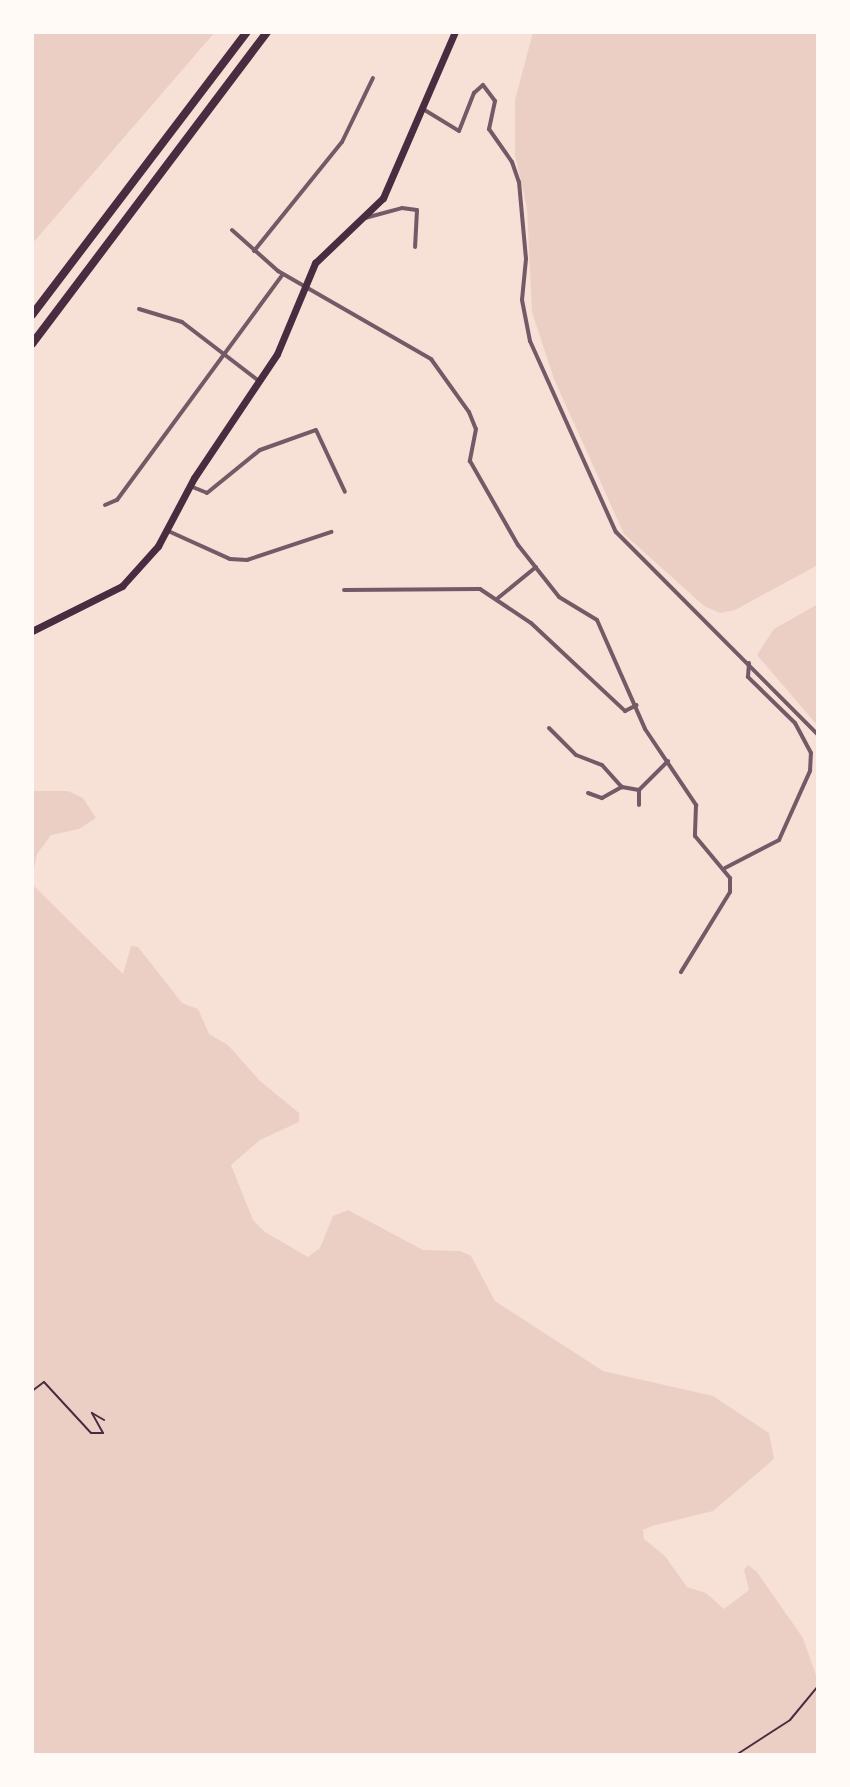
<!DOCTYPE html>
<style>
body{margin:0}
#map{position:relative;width:850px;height:1787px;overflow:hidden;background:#f7e1d7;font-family:"Work Sans",sans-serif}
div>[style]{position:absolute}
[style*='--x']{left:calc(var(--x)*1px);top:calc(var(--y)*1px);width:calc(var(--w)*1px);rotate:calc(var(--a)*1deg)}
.green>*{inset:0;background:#ebcfc5}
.path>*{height:2px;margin:-1px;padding:0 1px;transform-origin:1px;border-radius:1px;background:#4a2c40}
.minor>*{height:4px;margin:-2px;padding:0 2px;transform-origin:2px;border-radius:2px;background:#755966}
.primary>*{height:7px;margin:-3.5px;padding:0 3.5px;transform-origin:3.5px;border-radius:3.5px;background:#4a2c40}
.motorway>*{height:8px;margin:-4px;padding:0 4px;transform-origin:4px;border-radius:4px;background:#4a2c40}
span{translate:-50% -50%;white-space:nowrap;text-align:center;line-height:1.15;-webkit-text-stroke:6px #fffaf5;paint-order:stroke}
.frame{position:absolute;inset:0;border:34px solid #fffaf5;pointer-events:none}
</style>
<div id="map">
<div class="green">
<div style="clip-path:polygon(32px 32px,215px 32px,32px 244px)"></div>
<div style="clip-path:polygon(533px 32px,818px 32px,818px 565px,735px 610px,720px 613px,704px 606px,624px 534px,554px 379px,532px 312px,527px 208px,515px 155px,515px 100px)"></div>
<div style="clip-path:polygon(818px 604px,818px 726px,757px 655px,774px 629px)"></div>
<div style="clip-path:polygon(32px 791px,68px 791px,83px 798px,96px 818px,79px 829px,51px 835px,37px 854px,32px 879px)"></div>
<div style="clip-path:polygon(32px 884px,123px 974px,131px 946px,138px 947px,182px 1003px,198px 1009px,209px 1034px,228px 1045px,259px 1080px,299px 1113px,299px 1122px,260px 1140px,231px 1165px,253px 1220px,265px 1232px,308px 1257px,320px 1248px,333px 1216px,348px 1210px,423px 1250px,460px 1251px,471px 1256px,495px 1301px,603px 1371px,713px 1396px,769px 1433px,774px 1459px,713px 1511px,652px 1526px,643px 1530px,644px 1539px,665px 1556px,687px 1587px,706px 1593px,724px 1609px,749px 1590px,744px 1570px,748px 1565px,757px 1572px,803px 1638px,818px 1681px,818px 1755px,32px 1755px)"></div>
</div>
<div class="path">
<div style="--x:32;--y:1296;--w:2;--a:-63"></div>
<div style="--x:32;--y:1391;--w:15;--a:-37"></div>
<div style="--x:44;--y:1382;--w:69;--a:47.3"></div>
<div style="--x:91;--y:1433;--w:12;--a:0"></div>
<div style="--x:103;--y:1433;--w:23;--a:-119"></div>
<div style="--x:92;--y:1413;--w:14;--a:30"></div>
<div style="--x:736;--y:1755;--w:64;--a:-32.9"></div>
<div style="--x:790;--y:1720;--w:44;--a:-50.5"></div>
</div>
<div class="minor">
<div style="--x:423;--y:109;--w:42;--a:31.4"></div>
<div style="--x:459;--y:131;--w:41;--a:-68.5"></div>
<div style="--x:474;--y:93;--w:12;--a:-42"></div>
<div style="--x:483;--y:85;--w:20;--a:53"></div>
<div style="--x:495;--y:101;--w:29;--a:102"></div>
<div style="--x:489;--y:129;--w:40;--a:55.1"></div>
<div style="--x:512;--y:162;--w:21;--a:71"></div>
<div style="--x:519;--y:182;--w:77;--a:84.8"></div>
<div style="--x:526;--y:259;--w:41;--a:95.6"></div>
<div style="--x:522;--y:300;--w:42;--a:79"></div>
<div style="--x:530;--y:341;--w:209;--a:65.8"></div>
<div style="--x:616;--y:532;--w:286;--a:45.1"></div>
<div style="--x:365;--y:218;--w:38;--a:-15"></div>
<div style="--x:402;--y:208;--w:15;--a:8"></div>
<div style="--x:417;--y:210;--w:37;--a:93"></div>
<div style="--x:232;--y:230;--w:62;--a:41.7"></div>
<div style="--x:278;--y:271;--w:177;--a:29.9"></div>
<div style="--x:431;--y:359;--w:65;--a:54.4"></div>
<div style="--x:469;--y:412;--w:18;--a:68"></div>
<div style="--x:476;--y:429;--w:33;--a:101"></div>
<div style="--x:470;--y:461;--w:97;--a:60.3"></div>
<div style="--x:518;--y:545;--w:66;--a:51.7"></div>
<div style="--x:559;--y:597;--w:44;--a:31.2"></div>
<div style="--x:597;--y:620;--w:119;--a:66.2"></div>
<div style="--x:645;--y:729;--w:92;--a:56.1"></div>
<div style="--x:696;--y:805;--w:31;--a:92"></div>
<div style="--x:695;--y:836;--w:55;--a:50.2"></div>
<div style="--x:730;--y:878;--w:14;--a:90"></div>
<div style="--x:730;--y:892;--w:94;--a:121.5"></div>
<div style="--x:254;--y:251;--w:140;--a:-51.1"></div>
<div style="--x:342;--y:142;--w:71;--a:-64.2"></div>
<div style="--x:139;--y:309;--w:45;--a:16.8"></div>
<div style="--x:182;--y:322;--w:97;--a:37.5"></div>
<div style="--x:190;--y:486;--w:18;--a:22"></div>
<div style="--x:207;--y:493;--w:68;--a:-39.1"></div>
<div style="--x:260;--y:450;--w:59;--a:-19.7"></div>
<div style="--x:316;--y:430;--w:68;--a:64.9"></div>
<div style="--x:105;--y:505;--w:13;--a:-23"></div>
<div style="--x:117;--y:500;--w:280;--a:-53.7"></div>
<div style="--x:166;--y:530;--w:70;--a:24.4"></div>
<div style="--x:230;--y:559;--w:17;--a:3"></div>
<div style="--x:247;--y:560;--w:89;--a:-18.4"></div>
<div style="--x:344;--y:590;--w:136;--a:-0.4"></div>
<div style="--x:480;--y:589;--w:61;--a:33.7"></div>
<div style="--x:531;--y:623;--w:129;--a:43.1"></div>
<div style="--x:625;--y:711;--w:13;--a:-27"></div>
<div style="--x:498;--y:598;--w:49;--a:-39.2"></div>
<div style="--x:549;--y:728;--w:38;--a:45"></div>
<div style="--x:576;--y:755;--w:28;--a:21"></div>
<div style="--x:602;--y:765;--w:30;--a:48"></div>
<div style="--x:639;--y:790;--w:15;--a:90"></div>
<div style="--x:588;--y:793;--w:15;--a:20"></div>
<div style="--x:602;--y:798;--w:23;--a:-29"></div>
<div style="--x:622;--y:787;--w:17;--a:10"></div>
<div style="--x:639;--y:790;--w:41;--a:-45"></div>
<div style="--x:725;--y:868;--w:61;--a:-27.4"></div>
<div style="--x:779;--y:840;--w:76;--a:-65.8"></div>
<div style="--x:810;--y:771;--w:18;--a:-87"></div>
<div style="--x:811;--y:753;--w:34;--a:-118"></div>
<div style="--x:795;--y:723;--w:66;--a:-135.6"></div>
<div style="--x:748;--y:677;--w:14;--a:-86"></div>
</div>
<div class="primary">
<div style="--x:32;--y:631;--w:101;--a:-26.6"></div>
<div style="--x:122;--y:586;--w:54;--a:-48"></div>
<div style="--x:158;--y:546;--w:77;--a:-62.1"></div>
<div style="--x:194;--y:478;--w:149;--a:-56.2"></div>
<div style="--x:277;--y:354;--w:99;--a:-67.3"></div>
<div style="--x:315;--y:263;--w:94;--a:-43.7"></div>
<div style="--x:383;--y:198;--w:181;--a:-66.6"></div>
</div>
<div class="motorway">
<div style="--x:32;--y:315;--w:355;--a:-52.8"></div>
<div style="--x:32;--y:344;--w:391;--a:-53"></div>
</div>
<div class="frame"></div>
</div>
